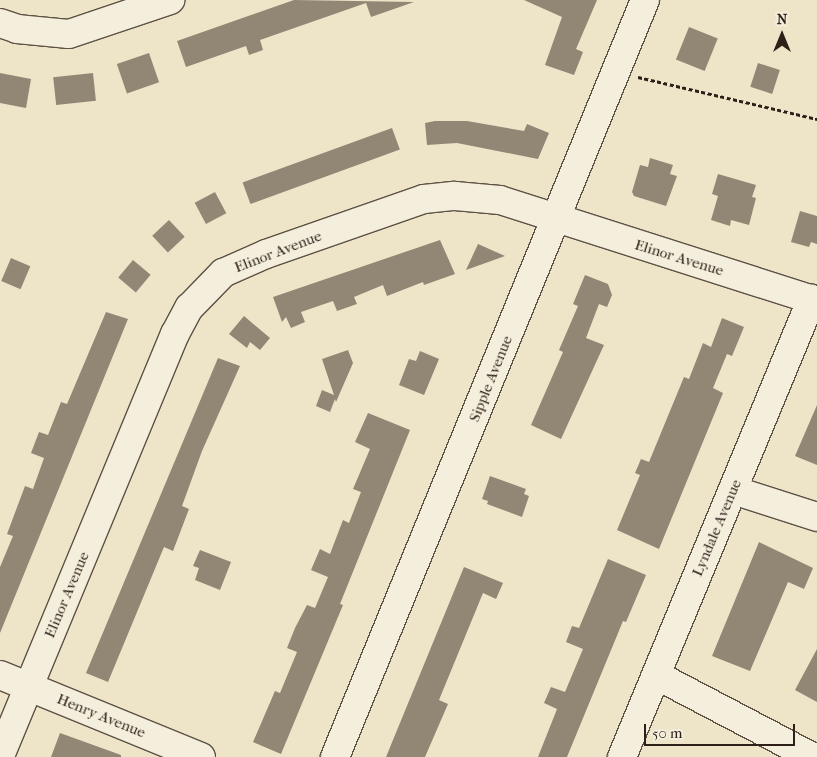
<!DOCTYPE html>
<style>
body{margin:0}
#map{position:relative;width:817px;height:757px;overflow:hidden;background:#eee5c9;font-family:"IM FELL French Canon",serif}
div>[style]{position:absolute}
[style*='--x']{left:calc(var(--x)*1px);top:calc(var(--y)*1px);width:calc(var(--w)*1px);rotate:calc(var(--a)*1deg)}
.building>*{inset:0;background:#928675;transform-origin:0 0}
.path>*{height:3px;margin-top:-1.5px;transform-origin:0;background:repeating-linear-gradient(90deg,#2e2019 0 4px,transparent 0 6.5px)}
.roads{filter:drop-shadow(1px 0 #5e5145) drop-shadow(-1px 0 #5e5145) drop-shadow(0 1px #5e5145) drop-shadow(0 -1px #5e5145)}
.minor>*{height:28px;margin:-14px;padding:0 14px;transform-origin:14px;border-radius:14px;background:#f4eedc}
span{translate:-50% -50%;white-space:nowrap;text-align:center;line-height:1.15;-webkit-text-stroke:4.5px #f4eedc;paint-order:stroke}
.street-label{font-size:15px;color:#2e2019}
.north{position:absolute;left:757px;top:10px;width:50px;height:50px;-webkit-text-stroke:4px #f4eedc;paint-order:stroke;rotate:0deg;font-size:14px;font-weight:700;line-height:20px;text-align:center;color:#2e2019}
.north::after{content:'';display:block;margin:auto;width:18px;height:22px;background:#2e2019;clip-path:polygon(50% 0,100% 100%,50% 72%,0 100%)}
.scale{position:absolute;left:644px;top:724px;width:151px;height:22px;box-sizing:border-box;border:2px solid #2e2019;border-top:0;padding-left:6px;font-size:15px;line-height:18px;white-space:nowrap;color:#2e2019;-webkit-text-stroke:4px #f4eedc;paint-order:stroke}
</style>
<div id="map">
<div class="building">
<div style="clip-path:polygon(294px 0,414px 2px,371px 17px,366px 3px,260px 40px,263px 50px,249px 55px,246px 46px,186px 67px,177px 41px)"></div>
<div style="clip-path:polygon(524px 0,597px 0,576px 49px,583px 52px,574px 75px,545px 65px,562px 17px)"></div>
<div style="left:689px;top:27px;width:31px;height:35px;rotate:22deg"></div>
<div style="left:149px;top:53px;width:31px;height:34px;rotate:71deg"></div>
<div style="left:758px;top:63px;width:23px;height:25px;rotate:18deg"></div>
<div style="clip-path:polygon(0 73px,31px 79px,26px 108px,0 103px)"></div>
<div style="left:93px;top:73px;width:28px;height:40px;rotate:84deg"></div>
<div style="clip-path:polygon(435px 121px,467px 121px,524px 131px,527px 124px,549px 133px,538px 159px,457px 143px,427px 145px,425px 123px)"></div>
<div style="left:392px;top:128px;width:23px;height:159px;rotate:70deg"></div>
<div style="clip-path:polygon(650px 158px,673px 165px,670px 174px,677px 176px,666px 206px,634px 196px,632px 192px,640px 165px,648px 167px)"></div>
<div style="clip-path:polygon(718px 174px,756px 185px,752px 197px,756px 198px,749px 225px,731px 220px,730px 226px,711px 220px,718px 196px,712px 194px)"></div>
<div style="left:215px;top:192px;width:24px;height:23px;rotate:62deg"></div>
<div style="clip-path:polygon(800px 211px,817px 216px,817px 244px,811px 242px,809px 247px,791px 242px)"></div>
<div style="left:169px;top:220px;width:23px;height:23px;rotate:47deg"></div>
<div style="clip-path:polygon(440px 240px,455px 274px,424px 285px,423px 282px,387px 296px,383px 285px,354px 297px,357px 304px,337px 311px,333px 301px,301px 312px,305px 322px,291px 328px,286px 317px,282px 322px,273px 297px)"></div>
<div style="clip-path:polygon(478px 244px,505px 256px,466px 270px)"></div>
<div style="left:11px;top:258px;width:21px;height:25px;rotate:23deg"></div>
<div style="left:133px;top:260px;width:23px;height:23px;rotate:40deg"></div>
<div style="clip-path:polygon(585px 275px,608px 284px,612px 295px,607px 307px,599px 304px,586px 338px,604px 345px,561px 439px,531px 425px,563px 352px,559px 350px,578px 306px,573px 304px)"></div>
<div style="clip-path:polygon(106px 312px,128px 319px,0 633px,0 567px,13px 536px,7px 534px,25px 486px,33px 489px,44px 458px,31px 453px,39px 432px,48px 435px,61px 402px,67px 404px)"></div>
<div style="clip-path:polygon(244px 316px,270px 338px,260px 350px,250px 342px,247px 348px,229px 334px)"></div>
<div style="clip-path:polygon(722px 318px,744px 327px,732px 356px,727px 354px,713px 388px,723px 393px,659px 549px,617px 530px,640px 475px,635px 473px,641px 459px,649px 462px,684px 377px,689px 379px,703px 343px,711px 347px)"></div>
<div style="clip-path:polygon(348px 350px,353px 363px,336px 402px,335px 399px,330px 412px,316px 406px,322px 390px,334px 395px,322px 359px)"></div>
<div style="clip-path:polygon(420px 351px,439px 359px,424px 395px,399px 385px,409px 359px,416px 361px)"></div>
<div style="clip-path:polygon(218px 358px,240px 366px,202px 451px,182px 506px,189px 509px,173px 551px,164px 547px,108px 682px,86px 673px)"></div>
<div style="clip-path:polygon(817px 405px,817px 465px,795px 456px)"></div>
<div style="clip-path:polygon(368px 413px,410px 430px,340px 604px,343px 605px,281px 754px,253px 742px,275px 691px,280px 693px,297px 652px,287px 648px,295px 628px,307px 605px,315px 608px,328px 577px,311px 570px,320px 549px,330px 554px,343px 520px,349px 523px,361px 492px,353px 489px,370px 449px,355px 442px)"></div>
<div style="clip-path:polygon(490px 476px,526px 489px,524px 494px,529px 496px,522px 517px,487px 504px,488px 501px,482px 499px)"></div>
<div style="clip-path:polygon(759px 542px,813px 568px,804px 589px,788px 582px,750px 671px,712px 656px)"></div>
<div style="clip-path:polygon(200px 550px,231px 562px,220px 590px,195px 580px,199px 568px,193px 566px)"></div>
<div style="clip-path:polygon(608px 559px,646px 575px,626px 622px,623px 621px,567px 757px,538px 757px,557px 709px,544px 703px,551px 687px,565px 692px,583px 649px,566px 642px,572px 626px,579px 628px)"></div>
<div style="clip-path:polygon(464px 567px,503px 583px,496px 599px,483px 593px,439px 700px,448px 704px,425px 757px,386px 757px)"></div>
<div style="clip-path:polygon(817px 649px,817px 702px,795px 690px)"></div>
<div style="clip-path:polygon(60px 733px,121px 755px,121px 757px,51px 757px)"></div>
</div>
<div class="path">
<div style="--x:638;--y:77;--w:184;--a:13.2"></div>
</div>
<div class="roads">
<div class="minor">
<div style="--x:0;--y:23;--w:18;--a:19"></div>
<div style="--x:17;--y:29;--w:52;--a:5.5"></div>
<div style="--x:69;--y:34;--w:107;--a:-18.6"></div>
<div style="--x:733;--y:490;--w:88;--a:17.8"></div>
<div style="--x:0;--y:675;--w:217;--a:22.2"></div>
<div style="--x:656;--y:675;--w:176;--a:27.7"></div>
<div style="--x:0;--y:756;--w:457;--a:-67.5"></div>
<div style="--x:175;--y:334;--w:30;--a:-62"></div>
<div style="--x:189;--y:308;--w:49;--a:-45.8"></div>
<div style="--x:223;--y:273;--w:47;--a:-23.8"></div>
<div style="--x:266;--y:254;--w:167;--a:-19.2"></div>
<div style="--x:424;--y:199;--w:31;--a:-6"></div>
<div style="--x:455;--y:196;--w:45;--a:5.1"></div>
<div style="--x:500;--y:200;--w:333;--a:17.7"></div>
<div style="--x:335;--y:757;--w:818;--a:-67.73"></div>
<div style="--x:622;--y:757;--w:496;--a:-67.5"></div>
</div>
</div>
<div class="street-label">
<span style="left:278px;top:252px;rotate:-21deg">Elinor Avenue</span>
<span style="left:679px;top:258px;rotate:17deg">Elinor Avenue</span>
<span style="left:491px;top:379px;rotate:-68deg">Sipple Avenue</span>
<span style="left:717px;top:528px;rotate:-67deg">Lyndale Avenue</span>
<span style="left:67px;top:595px;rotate:-67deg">Elinor Avenue</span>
<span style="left:101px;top:716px;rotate:22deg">Henry Avenue</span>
</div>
<div class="north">N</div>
<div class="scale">50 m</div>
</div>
